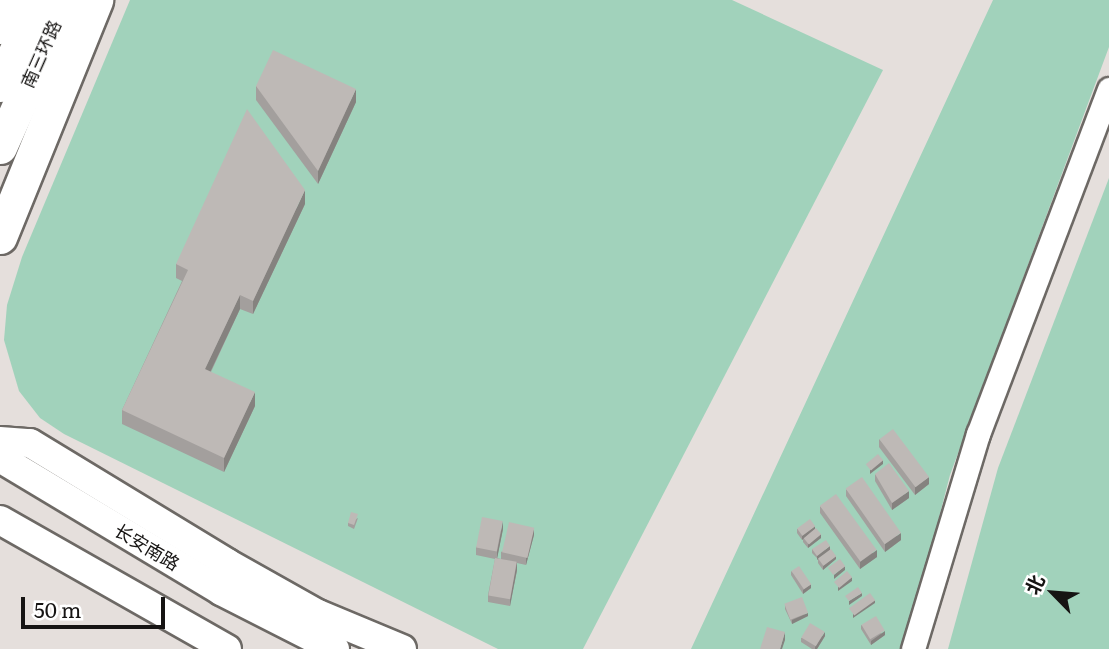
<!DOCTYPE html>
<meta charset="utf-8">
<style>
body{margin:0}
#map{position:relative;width:1109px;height:649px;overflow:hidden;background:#e5dfdc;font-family:Literata,"Noto Sans SC",serif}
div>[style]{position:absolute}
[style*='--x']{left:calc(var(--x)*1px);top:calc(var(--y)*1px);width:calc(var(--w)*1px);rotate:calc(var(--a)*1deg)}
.green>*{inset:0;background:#a1d2bb}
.roads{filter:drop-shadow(2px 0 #6d6965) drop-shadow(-2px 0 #6d6965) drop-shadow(0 2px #6d6965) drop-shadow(0 -2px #6d6965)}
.minor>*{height:23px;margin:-11.5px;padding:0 11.5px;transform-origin:11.5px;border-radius:11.5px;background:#fff}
.major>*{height:28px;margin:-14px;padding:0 14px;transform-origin:14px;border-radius:14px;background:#fff}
.highway>*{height:33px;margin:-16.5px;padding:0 16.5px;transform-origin:16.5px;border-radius:16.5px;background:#fff}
.wall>*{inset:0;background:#a39f9d}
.shaded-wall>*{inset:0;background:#85827f}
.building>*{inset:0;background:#beb9b6;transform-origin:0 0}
span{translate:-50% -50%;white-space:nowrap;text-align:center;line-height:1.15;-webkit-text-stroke:5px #fff;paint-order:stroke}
.street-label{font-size:18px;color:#161413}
.north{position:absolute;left:1018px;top:558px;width:70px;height:70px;-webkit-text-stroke:5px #fff;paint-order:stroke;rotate:295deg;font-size:19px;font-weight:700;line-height:28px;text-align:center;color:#161413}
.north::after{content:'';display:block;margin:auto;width:24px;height:32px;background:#161413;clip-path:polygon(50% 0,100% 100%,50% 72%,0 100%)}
.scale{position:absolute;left:21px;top:597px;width:144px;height:32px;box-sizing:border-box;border:4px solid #161413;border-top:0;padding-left:9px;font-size:21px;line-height:24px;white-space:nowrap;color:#161413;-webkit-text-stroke:5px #fff;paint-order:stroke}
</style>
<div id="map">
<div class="green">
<div style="clip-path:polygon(130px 0,732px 0,883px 70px,583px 649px,498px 649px,64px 434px,40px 418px,19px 391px,4px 340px,7px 305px,22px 257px)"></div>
<div style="clip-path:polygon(993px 0,1109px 0,1109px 47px,950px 475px,905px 649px,691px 649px)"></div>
<div style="clip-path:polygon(1109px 178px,1109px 649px,948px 649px,998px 468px)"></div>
</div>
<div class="roads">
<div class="minor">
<div style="--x:913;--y:649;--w:225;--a:-73.2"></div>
<div style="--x:978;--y:434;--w:369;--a:-69.2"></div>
</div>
<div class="major">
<div style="--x:0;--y:441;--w:30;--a:4"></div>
<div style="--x:30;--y:443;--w:231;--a:31.3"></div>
<div style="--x:227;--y:563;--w:104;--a:29.3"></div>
<div style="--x:318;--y:614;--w:91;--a:22.6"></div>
<div style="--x:0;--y:458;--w:258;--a:31"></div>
<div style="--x:221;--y:591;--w:128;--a:27"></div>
<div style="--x:0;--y:520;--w:261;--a:29.6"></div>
</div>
<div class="highway">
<div style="--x:0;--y:27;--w:29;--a:-68"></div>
<div style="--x:0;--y:85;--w:94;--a:-65.4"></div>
<div style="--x:0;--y:147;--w:161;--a:-65.8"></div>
<div style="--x:0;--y:237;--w:256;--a:-67.9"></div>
</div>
</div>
<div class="wall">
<div style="clip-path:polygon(256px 86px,356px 102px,318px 184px,256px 100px)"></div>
<div style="clip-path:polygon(305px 204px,253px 314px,240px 309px,211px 372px,255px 406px,224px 472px,122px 424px,122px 410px,182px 281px,176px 278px,176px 264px)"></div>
<div style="clip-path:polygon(879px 439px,929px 484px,915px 495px,879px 447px)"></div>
<div style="clip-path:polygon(875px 474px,909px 498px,892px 510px,875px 481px)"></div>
<div style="clip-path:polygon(846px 489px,901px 540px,885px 552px,846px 496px)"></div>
<div style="clip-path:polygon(820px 506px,877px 557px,860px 569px,820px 513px)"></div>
<div style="clip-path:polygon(358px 518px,354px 529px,348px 526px,348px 523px)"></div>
<div style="clip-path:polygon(503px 529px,497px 558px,501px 559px,501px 552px,534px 535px,526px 565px,517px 563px,517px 570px,510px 606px,488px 602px,488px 595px,495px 559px,476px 555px,476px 547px)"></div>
<div style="clip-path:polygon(797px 529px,815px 529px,821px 538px,808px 548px,803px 542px,803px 539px,802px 540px,797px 533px)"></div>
<div style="clip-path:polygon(812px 549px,830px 550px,836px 559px,823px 570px,818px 563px,818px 559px,812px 553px)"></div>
<div style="clip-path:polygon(791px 571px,811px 588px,803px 594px,791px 575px)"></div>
<div style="clip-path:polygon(785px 605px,808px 616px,792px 624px,785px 609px)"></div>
<div style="clip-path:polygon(861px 625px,885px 635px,871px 645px,861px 629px)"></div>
<div style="clip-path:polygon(825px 636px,817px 649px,812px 649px,801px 642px,801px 638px)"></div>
</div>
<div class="shaded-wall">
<div style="clip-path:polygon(356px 89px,356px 102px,318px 184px,318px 171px)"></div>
<div style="clip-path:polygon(305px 190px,305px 204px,253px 314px,253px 301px)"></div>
<div style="clip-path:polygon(240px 295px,240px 309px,205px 383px,205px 369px)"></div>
<div style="clip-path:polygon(255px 392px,255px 406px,224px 472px,224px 458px)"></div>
<div style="clip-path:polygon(883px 460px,883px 464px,870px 474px,870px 470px)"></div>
<div style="clip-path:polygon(929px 477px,929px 484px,915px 495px,915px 487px)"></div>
<div style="clip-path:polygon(909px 491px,909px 498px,892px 510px,892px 503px)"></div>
<div style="clip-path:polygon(503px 521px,503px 529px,497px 559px,497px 552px)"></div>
<div style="clip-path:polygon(815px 526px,815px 529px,802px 540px,802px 536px)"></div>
<div style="clip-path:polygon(534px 528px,534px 535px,526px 565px,526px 558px)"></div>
<div style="clip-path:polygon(901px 533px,901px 540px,885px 552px,885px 544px)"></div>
<div style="clip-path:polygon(821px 534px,821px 538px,808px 548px,808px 544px)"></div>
<div style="clip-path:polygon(830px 546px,830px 550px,817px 560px,817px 556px)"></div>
<div style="clip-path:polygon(877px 550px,877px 557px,860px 569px,860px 562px)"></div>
<div style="clip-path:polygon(836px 556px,836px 559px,823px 570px,823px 566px)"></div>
<div style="clip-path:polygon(517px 562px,517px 570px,510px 606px,510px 599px)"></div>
<div style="clip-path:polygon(845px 566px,845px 570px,834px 579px,834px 575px)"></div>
<div style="clip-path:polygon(852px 577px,852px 581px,838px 591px,838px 587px)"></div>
<div style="clip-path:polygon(811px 584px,811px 588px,803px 594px,803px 590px)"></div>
<div style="clip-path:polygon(862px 593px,862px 596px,849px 605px,849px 601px)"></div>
<div style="clip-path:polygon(875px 600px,875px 603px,853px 618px,853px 614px)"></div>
<div style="clip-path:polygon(808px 613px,808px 616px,792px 624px,792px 620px)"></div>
<div style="clip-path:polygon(885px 631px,885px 635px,871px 645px,871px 641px)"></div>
<div style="clip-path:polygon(785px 632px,785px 640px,782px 649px,780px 649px)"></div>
<div style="clip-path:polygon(825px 632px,825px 636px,817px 649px,815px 649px,815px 647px)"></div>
</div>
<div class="building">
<div style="clip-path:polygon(273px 50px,356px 89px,318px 171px,256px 86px)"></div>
<div style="clip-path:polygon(247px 109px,305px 190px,253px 301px,240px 295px,205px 369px,255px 392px,224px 458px,122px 410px,188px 270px,176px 264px)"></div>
<div style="left:893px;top:429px;width:60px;height:17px;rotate:53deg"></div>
<div style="left:878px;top:454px;width:8px;height:16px;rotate:50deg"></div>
<div style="clip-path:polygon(889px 463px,909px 491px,892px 503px,875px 474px)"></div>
<div style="left:862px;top:477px;width:68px;height:20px;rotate:55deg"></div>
<div style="left:836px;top:494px;width:69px;height:20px;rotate:54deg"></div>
<div style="clip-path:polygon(351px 512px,358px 514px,354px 525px,348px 523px)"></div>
<div style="left:482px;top:517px;width:21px;height:31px;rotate:11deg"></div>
<div style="left:810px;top:519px;width:9px;height:16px;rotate:54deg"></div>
<div style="left:509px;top:522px;width:26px;height:31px;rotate:13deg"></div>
<div style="left:816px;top:528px;width:8px;height:16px;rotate:50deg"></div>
<div style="clip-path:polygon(826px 540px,830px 546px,817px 556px,812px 549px)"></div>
<div style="left:831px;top:549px;width:9px;height:16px;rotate:54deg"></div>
<div style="left:495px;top:558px;width:22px;height:38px;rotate:10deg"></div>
<div style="left:840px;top:559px;width:9px;height:15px;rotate:54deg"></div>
<div style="left:799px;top:566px;width:22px;height:9px;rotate:56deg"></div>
<div style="left:847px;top:571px;width:8px;height:17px;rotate:50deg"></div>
<div style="clip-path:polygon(858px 587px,862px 593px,849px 601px,845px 596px)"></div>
<div style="left:870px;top:593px;width:9px;height:26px;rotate:54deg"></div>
<div style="left:802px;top:597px;width:17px;height:19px;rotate:69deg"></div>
<div style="left:876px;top:616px;width:17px;height:17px;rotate:59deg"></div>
<div style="left:810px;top:623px;width:17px;height:17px;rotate:31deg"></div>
<div style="clip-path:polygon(767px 627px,785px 632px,780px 649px,760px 649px)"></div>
</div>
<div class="street-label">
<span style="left:41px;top:54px;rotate:-66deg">南三环路</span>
<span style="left:147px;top:547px;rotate:31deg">长安南路</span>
</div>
<div class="north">北</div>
<div class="scale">50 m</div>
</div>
